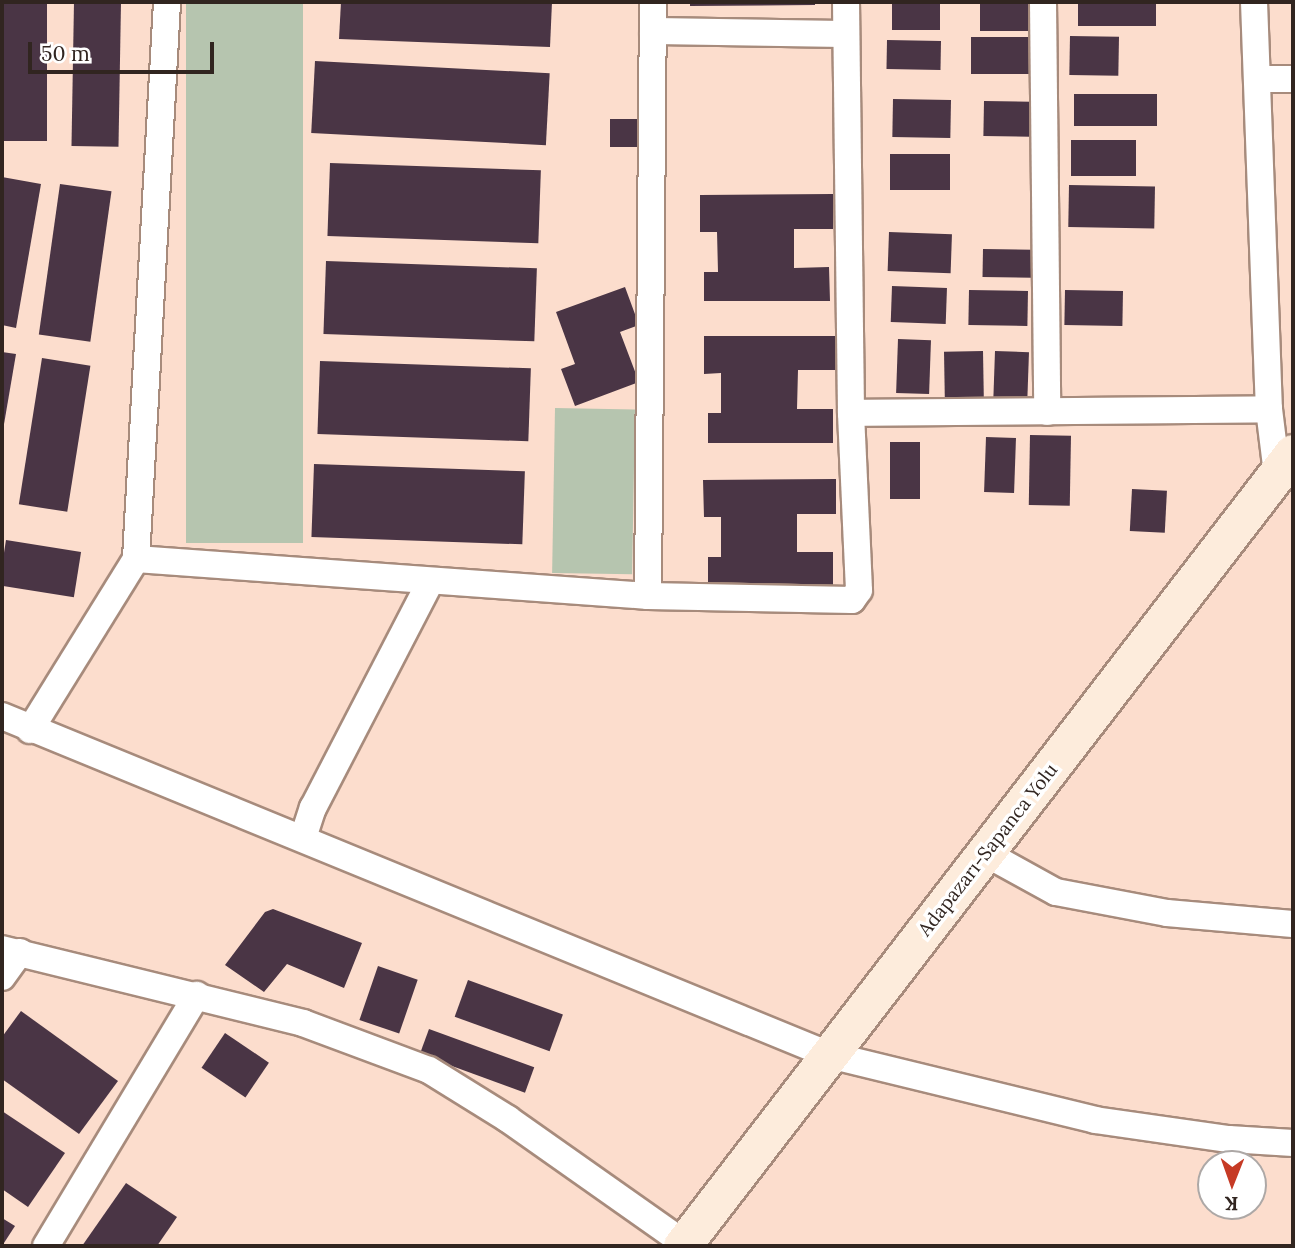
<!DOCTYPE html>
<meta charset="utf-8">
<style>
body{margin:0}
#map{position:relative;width:1295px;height:1248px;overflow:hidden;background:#fcddcd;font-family:Lora,serif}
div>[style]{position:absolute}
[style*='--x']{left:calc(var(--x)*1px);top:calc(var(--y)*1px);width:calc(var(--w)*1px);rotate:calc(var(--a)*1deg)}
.green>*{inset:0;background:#b6c5af;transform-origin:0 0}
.building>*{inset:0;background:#4a3545;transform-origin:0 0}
.roads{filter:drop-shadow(2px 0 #a78b7c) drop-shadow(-2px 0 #a78b7c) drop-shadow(0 2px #a78b7c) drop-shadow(0 -2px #a78b7c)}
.street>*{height:26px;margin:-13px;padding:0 13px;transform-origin:13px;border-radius:13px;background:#fff}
.secondary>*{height:37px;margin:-18.5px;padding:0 18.5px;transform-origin:18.5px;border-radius:18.5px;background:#fdecdc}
span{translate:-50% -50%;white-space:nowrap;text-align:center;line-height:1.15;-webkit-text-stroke:7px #fff;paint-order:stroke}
.street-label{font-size:19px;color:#312520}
.frame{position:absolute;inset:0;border:4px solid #312520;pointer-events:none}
.north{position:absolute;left:1197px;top:1150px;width:70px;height:70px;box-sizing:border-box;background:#fff;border:2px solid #ada8a6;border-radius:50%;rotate:181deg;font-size:19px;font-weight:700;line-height:28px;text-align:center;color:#312520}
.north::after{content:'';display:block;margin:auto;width:24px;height:32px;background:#c63a25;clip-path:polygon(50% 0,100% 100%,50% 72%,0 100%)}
.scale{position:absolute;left:28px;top:42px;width:186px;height:32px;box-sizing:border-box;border:4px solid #312520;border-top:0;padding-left:9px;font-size:21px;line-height:24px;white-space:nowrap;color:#312520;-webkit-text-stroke:5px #fff;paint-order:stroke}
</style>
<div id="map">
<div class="green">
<div style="left:186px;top:2px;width:117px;height:541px"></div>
<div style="left:555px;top:408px;width:80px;height:165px;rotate:1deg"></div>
</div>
<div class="building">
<div style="left:2px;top:2px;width:45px;height:139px"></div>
<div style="left:74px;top:2px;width:47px;height:144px;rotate:1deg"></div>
<div style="clip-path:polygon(341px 2px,552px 2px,550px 47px,339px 39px)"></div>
<div style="clip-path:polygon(690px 2px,815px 2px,815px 5px,690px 6px)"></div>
<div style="left:892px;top:2px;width:48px;height:28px"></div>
<div style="left:980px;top:2px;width:55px;height:29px"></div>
<div style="left:1078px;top:2px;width:78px;height:24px"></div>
<div style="left:1070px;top:36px;width:49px;height:39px;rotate:1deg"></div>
<div style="left:971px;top:37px;width:60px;height:37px"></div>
<div style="left:887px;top:40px;width:54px;height:29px;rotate:1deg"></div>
<div style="left:315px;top:61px;width:235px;height:72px;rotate:3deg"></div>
<div style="left:1074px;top:94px;width:83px;height:32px"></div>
<div style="left:893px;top:99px;width:58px;height:38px;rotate:1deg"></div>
<div style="left:984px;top:101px;width:47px;height:35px;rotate:1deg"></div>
<div style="left:610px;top:119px;width:30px;height:28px"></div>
<div style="left:1071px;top:140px;width:65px;height:36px"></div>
<div style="left:950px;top:154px;width:36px;height:60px;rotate:90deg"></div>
<div style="left:330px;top:163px;width:211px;height:73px;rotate:2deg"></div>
<div style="clip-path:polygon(2px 177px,41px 184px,16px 328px,2px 325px)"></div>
<div style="left:60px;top:184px;width:52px;height:152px;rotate:8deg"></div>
<div style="left:1069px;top:185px;width:86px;height:42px;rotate:1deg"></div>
<div style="clip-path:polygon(833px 194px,833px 229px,794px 229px,794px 268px,829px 267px,830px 301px,704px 301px,704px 272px,718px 272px,717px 232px,700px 232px,700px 195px)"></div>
<div style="left:889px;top:232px;width:63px;height:39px;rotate:2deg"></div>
<div style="left:983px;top:249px;width:50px;height:28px;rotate:1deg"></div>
<div style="left:326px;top:261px;width:211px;height:73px;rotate:2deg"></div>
<div style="left:892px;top:286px;width:55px;height:36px;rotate:2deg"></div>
<div style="clip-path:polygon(625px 287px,639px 325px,620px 332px,639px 382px,575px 406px,561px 369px,575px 364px,556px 312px)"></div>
<div style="left:969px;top:290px;width:59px;height:35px;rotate:1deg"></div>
<div style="left:1065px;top:290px;width:58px;height:35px;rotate:1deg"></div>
<div style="clip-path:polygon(704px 336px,836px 336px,836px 370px,798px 370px,797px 409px,833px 409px,833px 443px,708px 443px,708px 413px,721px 413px,721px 373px,704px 374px)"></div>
<div style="left:898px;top:339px;width:33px;height:54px;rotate:2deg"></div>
<div style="left:983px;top:351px;width:47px;height:39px;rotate:89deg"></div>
<div style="left:995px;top:351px;width:34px;height:51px;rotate:2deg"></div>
<div style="clip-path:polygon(2px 352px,16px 354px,3px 430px,2px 429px)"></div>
<div style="left:42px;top:358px;width:49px;height:148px;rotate:9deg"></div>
<div style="left:320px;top:361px;width:211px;height:73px;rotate:2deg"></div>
<div style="left:1030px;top:435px;width:41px;height:70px;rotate:1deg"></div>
<div style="left:986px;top:437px;width:30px;height:55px;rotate:2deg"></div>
<div style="left:890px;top:442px;width:30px;height:57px"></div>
<div style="left:314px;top:464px;width:211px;height:73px;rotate:2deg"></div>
<div style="clip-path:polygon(836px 479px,836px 514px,797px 514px,797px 552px,833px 552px,833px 586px,708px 586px,708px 557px,721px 557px,721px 517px,704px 517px,703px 480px)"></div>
<div style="left:1132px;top:489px;width:35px;height:42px;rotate:3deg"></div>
<div style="left:6px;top:540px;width:76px;height:46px;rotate:9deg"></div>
<div style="clip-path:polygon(273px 909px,362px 943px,344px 988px,287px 964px,264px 992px,225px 965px,265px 912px)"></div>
<div style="left:378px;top:966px;width:42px;height:57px;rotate:19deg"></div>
<div style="left:468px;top:980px;width:101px;height:39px;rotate:20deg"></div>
<div style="clip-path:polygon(21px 1011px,118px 1081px,79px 1134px,2px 1079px,2px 1037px)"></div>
<div style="left:429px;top:1029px;width:112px;height:27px;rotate:20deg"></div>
<div style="left:225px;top:1033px;width:53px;height:42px;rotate:34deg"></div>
<div style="clip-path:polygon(2px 1111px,65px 1153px,28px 1207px,2px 1189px)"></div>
<div style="clip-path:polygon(126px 1183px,177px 1217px,157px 1246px,82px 1246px)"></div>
<div style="clip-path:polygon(2px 1218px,15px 1226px,2px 1246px)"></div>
</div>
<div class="roads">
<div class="street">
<div style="--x:846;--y:2;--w:411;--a:89.3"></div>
<div style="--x:851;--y:413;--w:418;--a:-0.5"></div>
<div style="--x:1043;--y:2;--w:410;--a:89.4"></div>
<div style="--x:1254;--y:2;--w:407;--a:87.9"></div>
<div style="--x:1269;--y:409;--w:65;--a:83"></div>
<div style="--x:653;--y:31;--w:193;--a:0.9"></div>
<div style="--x:1257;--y:79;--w:36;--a:0"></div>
<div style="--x:136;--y:559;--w:513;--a:4.13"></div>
<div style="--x:648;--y:596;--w:204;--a:1.1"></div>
<div style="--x:852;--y:600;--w:12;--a:-55"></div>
<div style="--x:859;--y:590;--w:177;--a:-92.6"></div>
<div style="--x:648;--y:596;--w:594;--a:-89.52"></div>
<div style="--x:2;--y:716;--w:894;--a:22.29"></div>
<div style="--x:829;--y:1055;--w:274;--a:13.7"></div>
<div style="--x:1095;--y:1120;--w:135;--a:8.1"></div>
<div style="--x:1229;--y:1139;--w:64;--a:3.6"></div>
<div style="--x:30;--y:730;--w:201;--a:-58.2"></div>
<div style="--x:136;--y:559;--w:558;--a:-86.81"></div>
<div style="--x:303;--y:838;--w:32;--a:-72"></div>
<div style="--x:313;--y:808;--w:254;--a:-62.6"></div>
<div style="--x:985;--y:853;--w:81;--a:28.8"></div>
<div style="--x:1056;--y:892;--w:113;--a:10.7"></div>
<div style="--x:1167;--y:913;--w:126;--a:5"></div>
<div style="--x:2;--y:949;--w:310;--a:13.8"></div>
<div style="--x:303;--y:1023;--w:134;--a:20.5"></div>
<div style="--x:429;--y:1070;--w:93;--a:31.8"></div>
<div style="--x:508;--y:1119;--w:215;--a:35.2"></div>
<div style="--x:2;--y:977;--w:31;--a:-54"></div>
<div style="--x:46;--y:1246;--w:293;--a:-59"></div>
</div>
<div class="secondary">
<div style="--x:682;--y:1246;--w:1001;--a:-52.39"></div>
</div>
</div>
<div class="street-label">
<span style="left:988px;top:850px;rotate:-52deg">Adapazarı-Sapanca Yolu</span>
</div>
<div class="frame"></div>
<div class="north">K</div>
<div class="scale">50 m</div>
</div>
